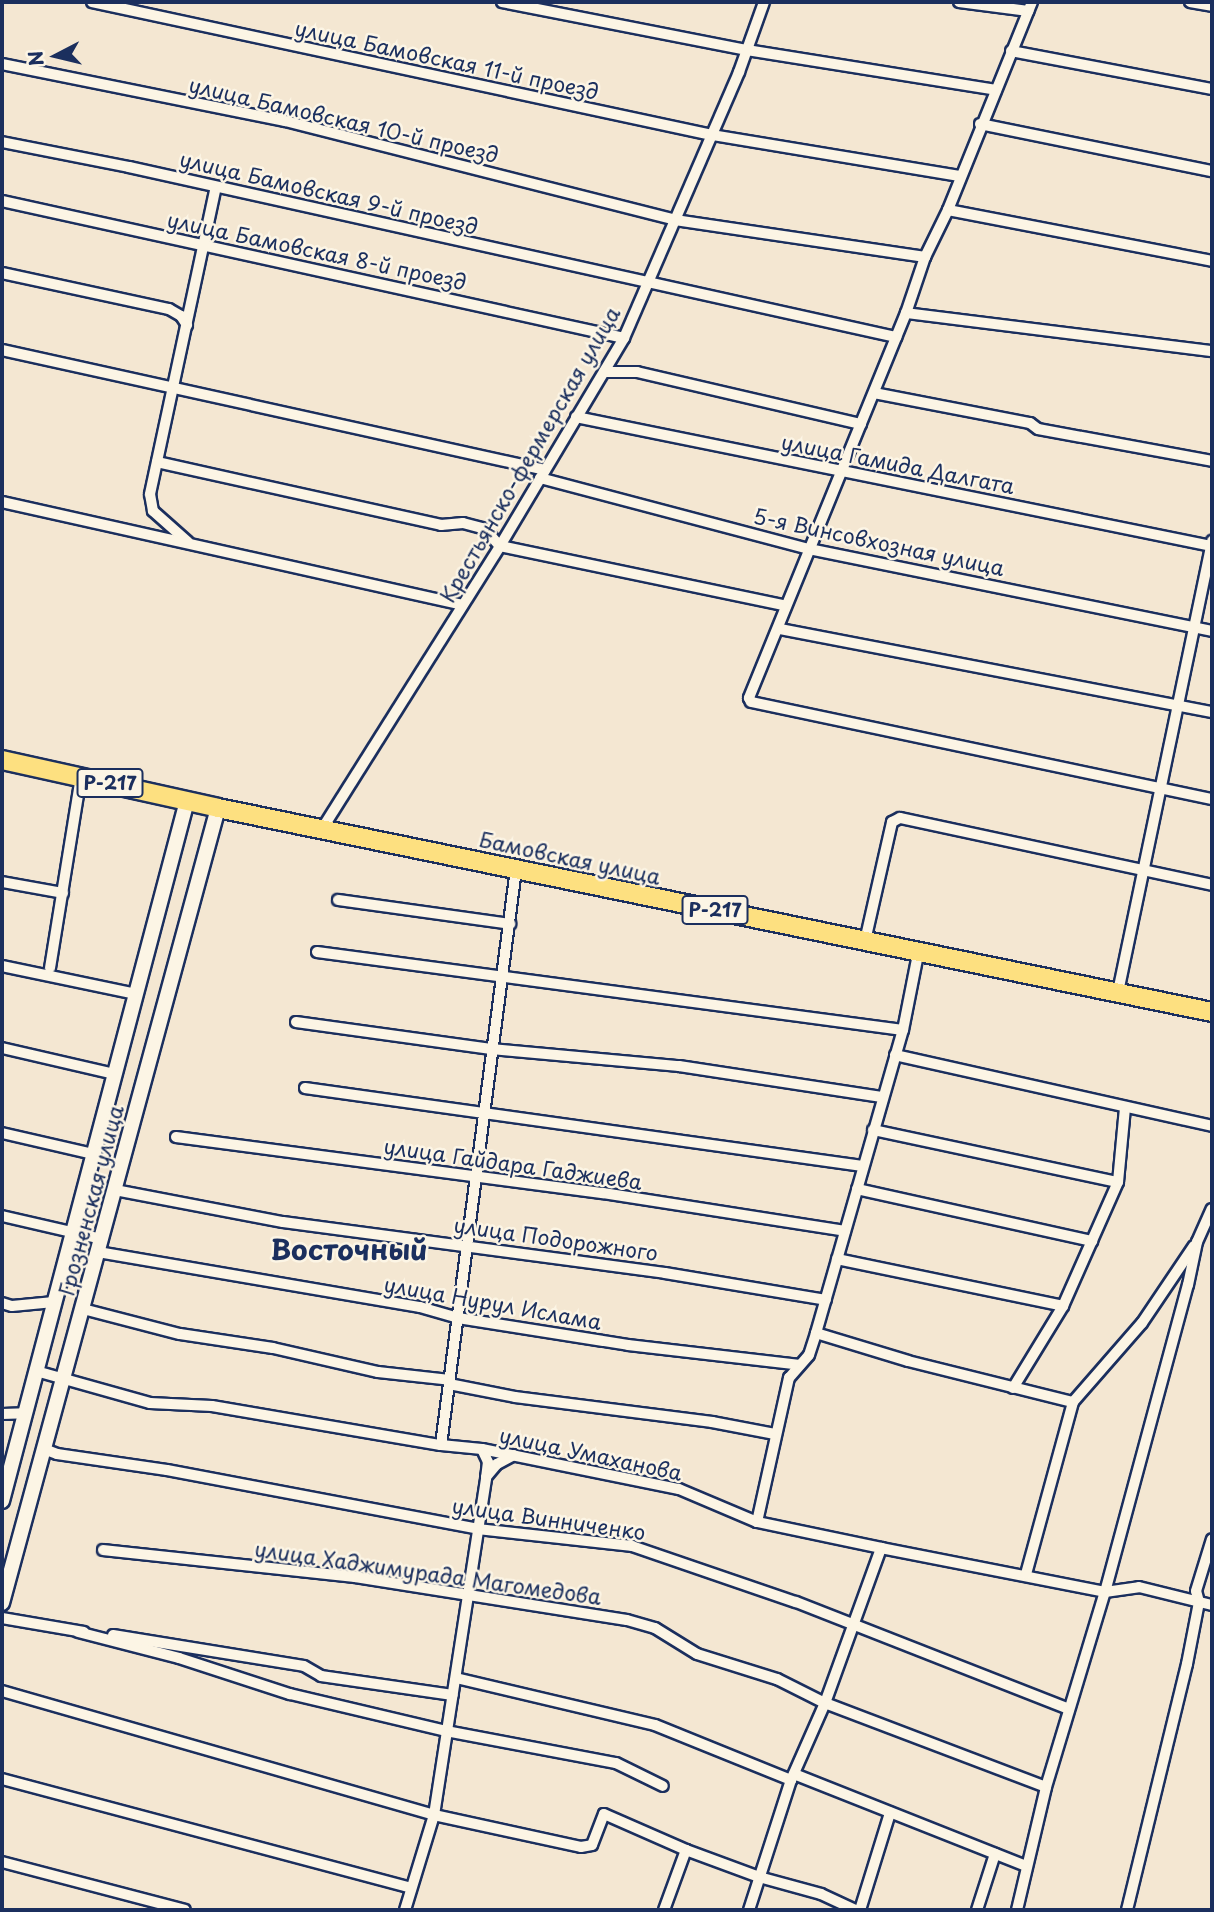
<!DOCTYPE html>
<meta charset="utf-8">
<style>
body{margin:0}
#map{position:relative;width:1214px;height:1912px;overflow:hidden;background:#f4e7d2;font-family:"Playpen Sans",sans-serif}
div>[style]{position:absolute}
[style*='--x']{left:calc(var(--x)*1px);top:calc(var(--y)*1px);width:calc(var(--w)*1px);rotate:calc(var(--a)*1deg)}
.roads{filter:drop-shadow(2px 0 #1b2f5e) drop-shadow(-2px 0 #1b2f5e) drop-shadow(0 2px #1b2f5e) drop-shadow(0 -2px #1b2f5e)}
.street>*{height:10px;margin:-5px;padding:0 5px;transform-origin:5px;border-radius:5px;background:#fcf5e5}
.secondary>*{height:14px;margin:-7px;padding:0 7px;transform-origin:7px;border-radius:7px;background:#fcf5e5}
.highway>*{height:18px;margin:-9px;padding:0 9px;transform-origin:9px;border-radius:9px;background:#fde080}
span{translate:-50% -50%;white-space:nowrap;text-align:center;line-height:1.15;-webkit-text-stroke:5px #fcf5e5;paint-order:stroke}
.shield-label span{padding:2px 5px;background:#fcf5e5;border:2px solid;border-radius:5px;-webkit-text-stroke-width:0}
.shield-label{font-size:19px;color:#1b2f5e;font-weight:700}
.street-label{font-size:21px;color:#1b2f5e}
.district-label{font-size:28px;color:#1b2f5e;font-weight:700}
.frame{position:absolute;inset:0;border:4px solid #1b2f5e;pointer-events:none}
.north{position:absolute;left:21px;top:21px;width:70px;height:70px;-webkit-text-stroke:5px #fcf5e5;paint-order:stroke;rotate:263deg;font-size:19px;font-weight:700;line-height:28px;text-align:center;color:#1b2f5e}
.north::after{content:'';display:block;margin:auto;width:24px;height:32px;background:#1b2f5e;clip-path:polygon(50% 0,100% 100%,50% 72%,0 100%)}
</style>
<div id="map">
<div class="roads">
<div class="street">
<div style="--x:92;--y:2;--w:634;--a:12.11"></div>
<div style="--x:712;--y:135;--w:252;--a:9.4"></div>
<div style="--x:502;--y:2;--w:250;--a:11.1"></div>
<div style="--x:747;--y:50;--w:252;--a:9.1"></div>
<div style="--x:959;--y:2;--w:70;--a:7.4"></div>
<div style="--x:1032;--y:2;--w:224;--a:112"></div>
<div style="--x:948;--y:210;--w:52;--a:116.1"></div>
<div style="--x:925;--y:257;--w:59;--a:108.7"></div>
<div style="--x:906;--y:313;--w:416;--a:112.2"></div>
<div style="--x:749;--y:698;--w:4;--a:63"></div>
<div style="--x:751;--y:702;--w:471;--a:11.9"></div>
<div style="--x:1190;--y:2;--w:22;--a:10"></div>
<div style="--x:1011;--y:51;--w:205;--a:10.7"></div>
<div style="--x:2;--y:64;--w:289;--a:11.4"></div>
<div style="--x:285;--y:121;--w:402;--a:14.2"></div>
<div style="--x:675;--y:220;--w:253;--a:8.4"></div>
<div style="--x:980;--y:124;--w:237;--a:11.5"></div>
<div style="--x:2;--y:142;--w:129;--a:11.1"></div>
<div style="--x:129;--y:167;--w:786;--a:12.5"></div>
<div style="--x:2;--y:201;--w:637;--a:12.42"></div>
<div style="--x:948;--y:210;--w:269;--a:10.9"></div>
<div style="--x:2;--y:273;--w:171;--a:12.2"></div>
<div style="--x:169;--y:309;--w:14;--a:30"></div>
<div style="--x:181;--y:316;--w:11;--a:56"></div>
<div style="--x:906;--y:313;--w:308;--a:7.1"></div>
<div style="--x:2;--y:350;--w:556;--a:12.46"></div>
<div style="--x:604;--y:372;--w:33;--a:0"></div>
<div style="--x:637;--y:372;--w:230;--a:13.1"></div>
<div style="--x:874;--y:393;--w:159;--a:10.9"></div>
<div style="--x:1030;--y:423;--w:10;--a:37"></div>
<div style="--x:1038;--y:429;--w:177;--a:10.4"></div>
<div style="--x:576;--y:417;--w:649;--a:11.47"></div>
<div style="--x:157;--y:462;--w:291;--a:12.5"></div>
<div style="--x:441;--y:525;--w:22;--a:-5"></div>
<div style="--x:463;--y:523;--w:23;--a:15"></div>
<div style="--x:485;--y:529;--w:23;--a:49"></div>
<div style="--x:500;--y:546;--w:292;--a:11.8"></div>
<div style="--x:540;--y:478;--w:278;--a:14.8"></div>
<div style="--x:809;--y:549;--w:411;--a:11.5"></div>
<div style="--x:2;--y:502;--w:472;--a:12.6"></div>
<div style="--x:188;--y:542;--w:47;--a:-138.5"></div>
<div style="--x:153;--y:511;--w:17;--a:-100"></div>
<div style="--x:150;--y:494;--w:314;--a:-77.9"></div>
<div style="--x:780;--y:629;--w:440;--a:10.9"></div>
<div style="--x:322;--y:829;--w:334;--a:-57.8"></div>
<div style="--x:500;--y:546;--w:242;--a:-59.2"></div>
<div style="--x:624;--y:338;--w:290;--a:-66.6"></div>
<div style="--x:739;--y:72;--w:74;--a:-70.3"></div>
<div style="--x:2;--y:882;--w:62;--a:10.2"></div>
<div style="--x:338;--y:900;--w:174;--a:7.9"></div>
<div style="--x:865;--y:941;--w:122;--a:-77.2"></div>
<div style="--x:892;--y:822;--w:9;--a:-27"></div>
<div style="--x:900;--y:818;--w:319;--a:12.1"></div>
<div style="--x:317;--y:952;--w:591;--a:7.58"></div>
<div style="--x:2;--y:966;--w:137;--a:11.8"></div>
<div style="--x:50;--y:968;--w:193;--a:-80.8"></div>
<div style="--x:1118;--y:992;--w:461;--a:-78.2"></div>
<div style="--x:296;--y:1022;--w:197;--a:7.9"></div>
<div style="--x:491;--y:1049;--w:189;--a:5.2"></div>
<div style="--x:679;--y:1066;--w:205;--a:8.7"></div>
<div style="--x:2;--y:1048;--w:116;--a:13"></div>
<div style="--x:895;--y:1055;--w:325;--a:12.6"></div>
<div style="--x:305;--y:1088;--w:563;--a:7.96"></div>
<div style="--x:873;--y:1130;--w:250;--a:12"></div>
<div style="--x:2;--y:1133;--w:93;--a:13"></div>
<div style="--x:176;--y:1137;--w:431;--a:7.5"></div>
<div style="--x:603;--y:1193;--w:245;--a:8.9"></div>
<div style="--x:857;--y:1189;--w:241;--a:12.5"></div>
<div style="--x:115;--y:1190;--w:171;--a:10.8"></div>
<div style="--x:283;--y:1222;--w:385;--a:7.6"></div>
<div style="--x:665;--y:1273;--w:163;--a:9.5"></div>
<div style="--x:2;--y:1216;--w:103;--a:13"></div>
<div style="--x:98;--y:1252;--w:327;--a:9.7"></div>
<div style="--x:420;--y:1307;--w:40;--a:16"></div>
<div style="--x:458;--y:1318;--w:172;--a:9"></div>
<div style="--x:628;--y:1345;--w:173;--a:6.6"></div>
<div style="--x:837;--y:1259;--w:231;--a:11.7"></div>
<div style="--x:2;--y:1303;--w:10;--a:17"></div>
<div style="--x:12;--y:1306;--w:42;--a:-5.4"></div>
<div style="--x:83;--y:1309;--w:100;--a:14.5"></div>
<div style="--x:180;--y:1334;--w:94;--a:8.6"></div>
<div style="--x:273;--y:1348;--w:108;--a:12.9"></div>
<div style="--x:378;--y:1372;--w:72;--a:6.3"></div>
<div style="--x:816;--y:1333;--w:96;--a:16.9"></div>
<div style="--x:908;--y:1361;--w:170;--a:14"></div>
<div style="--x:36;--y:1371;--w:118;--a:15.7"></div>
<div style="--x:150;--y:1403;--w:62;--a:2.8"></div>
<div style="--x:212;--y:1406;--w:232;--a:9.7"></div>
<div style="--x:441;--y:1445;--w:41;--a:5.6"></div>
<div style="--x:482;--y:1449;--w:201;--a:11.5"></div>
<div style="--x:679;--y:1489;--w:85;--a:22.9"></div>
<div style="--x:757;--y:1522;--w:127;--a:11.8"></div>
<div style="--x:881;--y:1548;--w:228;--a:11.1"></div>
<div style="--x:1105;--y:1592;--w:34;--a:-8"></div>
<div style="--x:1139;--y:1587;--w:75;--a:13.9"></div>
<div style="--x:449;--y:1384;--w:67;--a:11.1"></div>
<div style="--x:515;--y:1397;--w:199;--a:7.2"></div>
<div style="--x:712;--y:1422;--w:64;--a:10.8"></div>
<div style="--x:1013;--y:1388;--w:96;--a:-58.6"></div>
<div style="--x:1063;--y:1306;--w:136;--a:-66.1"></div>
<div style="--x:1118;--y:1182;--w:74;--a:-84.6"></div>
<div style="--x:2;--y:1414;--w:23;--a:-2"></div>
<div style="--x:441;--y:1445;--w:581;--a:-82.58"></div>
<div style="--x:44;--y:1449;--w:14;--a:21"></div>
<div style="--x:57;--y:1454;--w:111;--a:8.3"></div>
<div style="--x:167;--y:1470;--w:317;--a:10.7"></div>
<div style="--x:478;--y:1529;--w:155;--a:6.3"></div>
<div style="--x:632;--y:1546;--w:173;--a:18.9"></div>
<div style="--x:796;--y:1602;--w:293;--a:21.4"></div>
<div style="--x:486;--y:1477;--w:17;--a:-50"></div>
<div style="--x:497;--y:1464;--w:19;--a:-28"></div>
<div style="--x:757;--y:1522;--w:148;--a:-77.5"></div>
<div style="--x:789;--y:1378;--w:30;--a:-49"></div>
<div style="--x:809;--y:1355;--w:23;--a:-72"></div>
<div style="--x:816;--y:1333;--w:315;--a:-74"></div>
<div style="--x:903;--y:1030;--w:77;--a:-78.8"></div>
<div style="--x:103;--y:1550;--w:253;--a:6.1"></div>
<div style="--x:355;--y:1577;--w:275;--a:9"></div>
<div style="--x:627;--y:1620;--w:29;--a:16"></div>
<div style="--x:655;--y:1628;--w:49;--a:31.8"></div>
<div style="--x:697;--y:1654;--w:84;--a:17.4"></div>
<div style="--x:777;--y:1679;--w:54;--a:26.6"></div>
<div style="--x:825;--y:1703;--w:236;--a:20.8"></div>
<div style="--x:1026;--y:1574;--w:178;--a:-74.7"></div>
<div style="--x:1073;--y:1402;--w:105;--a:-48.9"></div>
<div style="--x:1142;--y:1323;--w:93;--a:-56"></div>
<div style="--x:2;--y:1618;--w:83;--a:9.7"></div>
<div style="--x:78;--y:1632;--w:104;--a:14.4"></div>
<div style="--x:179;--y:1658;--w:117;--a:18"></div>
<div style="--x:290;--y:1694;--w:160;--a:13.3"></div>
<div style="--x:446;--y:1731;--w:173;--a:10.7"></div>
<div style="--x:616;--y:1763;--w:52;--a:26.1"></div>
<div style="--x:113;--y:1635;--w:193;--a:9.2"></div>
<div style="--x:304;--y:1666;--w:20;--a:30"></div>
<div style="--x:321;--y:1676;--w:133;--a:8.2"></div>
<div style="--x:456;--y:1678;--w:204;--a:13.3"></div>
<div style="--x:655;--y:1725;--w:147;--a:22"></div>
<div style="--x:2;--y:1691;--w:449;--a:16"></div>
<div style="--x:434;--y:1815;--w:150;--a:12.3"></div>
<div style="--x:581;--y:1847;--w:11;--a:-10"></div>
<div style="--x:592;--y:1845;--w:33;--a:-69"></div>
<div style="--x:604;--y:1814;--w:90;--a:23.7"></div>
<div style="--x:686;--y:1850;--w:78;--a:20.3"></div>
<div style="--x:759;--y:1877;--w:64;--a:15.3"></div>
<div style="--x:821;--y:1894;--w:38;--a:25"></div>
<div style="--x:794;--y:1774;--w:250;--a:21.6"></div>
<div style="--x:2;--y:1779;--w:423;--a:14.9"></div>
<div style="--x:2;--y:1862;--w:189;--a:14.7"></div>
<div style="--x:405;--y:1910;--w:99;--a:-73"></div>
<div style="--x:434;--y:1815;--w:341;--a:-81.2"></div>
<div style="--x:486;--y:1478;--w:16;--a:-83"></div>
<div style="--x:488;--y:1462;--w:14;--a:-115"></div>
<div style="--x:664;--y:1910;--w:64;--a:-69.9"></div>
<div style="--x:749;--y:1910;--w:137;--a:-72.1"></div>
<div style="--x:791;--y:1780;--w:84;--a:-66.2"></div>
<div style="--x:825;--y:1703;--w:165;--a:-70.1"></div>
<div style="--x:860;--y:1910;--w:102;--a:-72.8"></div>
<div style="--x:977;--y:1910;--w:59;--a:-72.2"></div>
<div style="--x:1017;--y:1910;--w:126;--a:-76.7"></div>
<div style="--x:1046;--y:1787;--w:204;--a:-73.2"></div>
<div style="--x:1105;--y:1592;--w:318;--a:-74.9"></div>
<div style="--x:1188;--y:1285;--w:44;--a:-78.2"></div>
<div style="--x:1197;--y:1242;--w:36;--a:-66"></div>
<div style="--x:1127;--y:1910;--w:253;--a:-76.3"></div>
<div style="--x:1187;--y:1664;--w:63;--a:-79"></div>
<div style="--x:1199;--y:1602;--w:11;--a:-105"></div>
<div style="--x:1196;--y:1591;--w:54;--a:-72.9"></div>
</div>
<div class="secondary">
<div style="--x:2;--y:1501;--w:724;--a:-75.2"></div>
<div style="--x:2;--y:1603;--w:824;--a:-74.8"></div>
</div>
<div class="highway">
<div style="--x:2;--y:760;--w:221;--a:12.5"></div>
<div style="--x:218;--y:808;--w:1015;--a:11.6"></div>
</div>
</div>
<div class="shield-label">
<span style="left:110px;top:783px">Р-217</span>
<span style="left:715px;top:910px">Р-217</span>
</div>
<div class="street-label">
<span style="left:447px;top:59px;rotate:12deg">улица Бамовская 11-й проезд</span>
<span style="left:344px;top:119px;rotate:13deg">улица Бамовская 10-й проезд</span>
<span style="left:329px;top:192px;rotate:13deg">улица Бамовская 9-й проезд</span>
<span style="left:317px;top:250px;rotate:12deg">улица Бамовская 8-й проезд</span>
<span style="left:529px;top:454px;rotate:-60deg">Крестьянско-фермерская улица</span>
<span style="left:898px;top:463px;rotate:11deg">улица Гамида Далгата</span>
<span style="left:879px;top:541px;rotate:12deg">5-я Винсовхозная улица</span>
<span style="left:570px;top:857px;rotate:12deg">Бамовская улица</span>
<span style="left:513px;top:1163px;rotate:8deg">улица Гайдара Гаджиева</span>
<span style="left:90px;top:1200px;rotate:-75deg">Грозненская улица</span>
<span style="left:556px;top:1238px;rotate:8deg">улица Подорожного</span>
<span style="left:493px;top:1302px;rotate:10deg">улица Нурул Ислама</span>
<span style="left:591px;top:1453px;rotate:12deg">улица Умаханова</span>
<span style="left:549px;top:1518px;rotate:8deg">улица Винниченко</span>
<span style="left:428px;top:1572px;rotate:8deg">улица Хаджимурада Магомедова</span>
</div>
<div class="district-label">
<span style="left:349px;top:1249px">Восточный</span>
</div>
<div class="frame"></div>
<div class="north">N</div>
</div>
